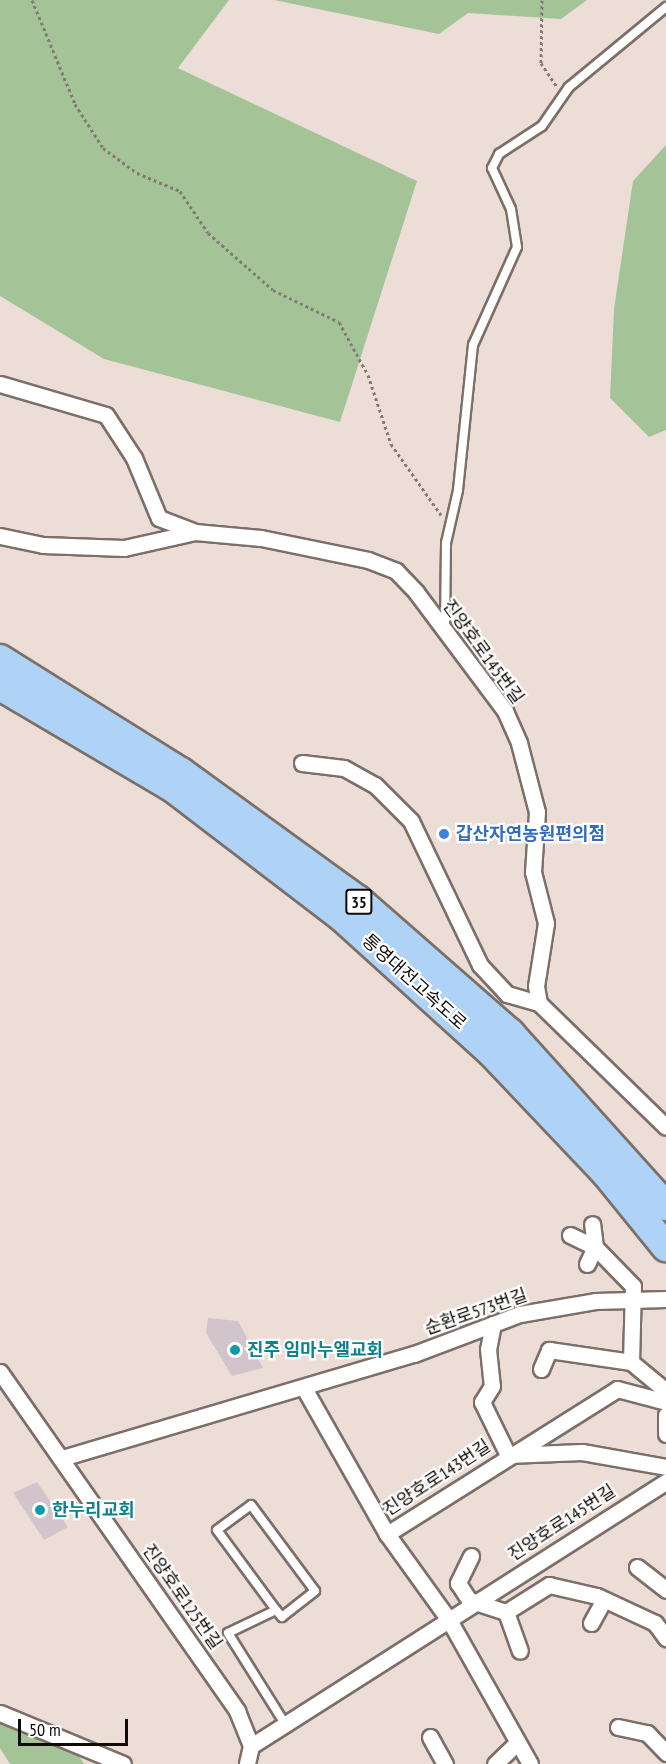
<!DOCTYPE html>
<meta charset="utf-8">
<style>
body{margin:0}
#map{position:relative;width:666px;height:1764px;overflow:hidden;background:#ecded6;font-family:"PT Sans Narrow","Noto Sans KR",sans-serif}
div>[style]{position:absolute}
[style*='--x']{left:calc(var(--x)*1px);top:calc(var(--y)*1px);width:calc(var(--w)*1px);rotate:calc(var(--a)*1deg)}
.green>*{inset:0;background:#a4c498}
.building>*{inset:0;background:#d2c4cb}
.path>*{height:3px;margin-top:-1.5px;transform-origin:0;background:repeating-linear-gradient(90deg,#847a75 0 3px,transparent 0 6px)}
.roads{filter:drop-shadow(2px 0 #7b6f68) drop-shadow(-2px 0 #7b6f68) drop-shadow(0 2px #7b6f68) drop-shadow(0 -2px #7b6f68)}
.lane>*{height:8px;margin:-4px;padding:0 4px;transform-origin:4px;border-radius:4px;background:#fff}
.street>*{height:15px;margin:-7.5px;padding:0 7.5px;transform-origin:7.5px;border-radius:7.5px;background:#fff}
.highway>*{height:28px;margin:-14px;padding:0 14px;transform-origin:14px;border-radius:14px;background:#aed3f6}
.dots>*{width:16px;height:16px;translate:-50% -50%;box-sizing:border-box;border:3px solid #fff;border-radius:50%}
span{translate:-50% -50%;white-space:nowrap;text-align:center;line-height:1.15;-webkit-text-stroke:4.5px #fff;paint-order:stroke}
.shield-label span{padding:2px 4px;background:#fff;border:2px solid;border-radius:4px;-webkit-text-stroke-width:0}
.shield-label{font-size:16px;color:#100b09;font-weight:700}
.street-label{font-size:18px;color:#100b09}
.shop-label{font-size:18px;color:#366cbe;font-weight:700}
.left{translate:0 -50%;text-align:left}
.culture-label{font-size:18px;color:#0d838f;font-weight:700}
.scale{position:absolute;left:18px;top:1719px;width:110px;height:27px;box-sizing:border-box;border:3px solid #100b09;border-top:0;padding-left:8px;font-size:18px;line-height:21px;white-space:nowrap;color:#100b09;-webkit-text-stroke:4px #fff;paint-order:stroke}
</style>
<div id="map">
<div class="green">
<div style="clip-path:polygon(0 0,229px 0,178px 68px,417px 181px,340px 422px,104px 359px,0 296px)"></div>
<div style="clip-path:polygon(274px 0,587px 0,561px 19px,468px 13px,439px 34px)"></div>
<div style="clip-path:polygon(666px 145px,666px 430px,649px 437px,610px 398px,614px 309px,633px 181px)"></div>
<div style="clip-path:polygon(0 1721px,79px 1756px,84px 1764px,10px 1764px,0 1748px)"></div>
</div>
<div class="building">
<div style="clip-path:polygon(208px 1318px,238px 1321px,263px 1368px,232px 1376px,206px 1333px)"></div>
<div style="clip-path:polygon(37px 1482px,68px 1527px,44px 1540px,13px 1493px)"></div>
</div>
<div class="path">
<div style="--x:32;--y:0;--w:113;--a:67.5"></div>
<div style="--x:75;--y:104;--w:52;--a:57.5"></div>
<div style="--x:103;--y:148;--w:42;--a:36.3"></div>
<div style="--x:137;--y:173;--w:47;--a:22.7"></div>
<div style="--x:180;--y:191;--w:50;--a:56.3"></div>
<div style="--x:208;--y:233;--w:86;--a:41.2"></div>
<div style="--x:273;--y:290;--w:73;--a:25.9"></div>
<div style="--x:339;--y:322;--w:60;--a:61.3"></div>
<div style="--x:368;--y:375;--w:73;--a:71.6"></div>
<div style="--x:391;--y:444;--w:87;--a:54.8"></div>
<div style="--x:542;--y:0;--w:63;--a:90.9"></div>
<div style="--x:541;--y:63;--w:29;--a:56"></div>
</div>
<div class="roads">
<div class="lane">
<div style="--x:445;--y:626;--w:83;--a:-89.3"></div>
<div style="--x:446;--y:543;--w:54;--a:-77.2"></div>
<div style="--x:458;--y:490;--w:146;--a:-84.1"></div>
<div style="--x:473;--y:345;--w:107;--a:-65.8"></div>
<div style="--x:517;--y:247;--w:38;--a:-99"></div>
<div style="--x:511;--y:209;--w:45;--a:-114.9"></div>
<div style="--x:492;--y:168;--w:16;--a:-63"></div>
<div style="--x:499;--y:154;--w:51;--a:-33.1"></div>
<div style="--x:542;--y:126;--w:47;--a:-55.3"></div>
<div style="--x:569;--y:87;--w:126;--a:-39.5"></div>
<div style="--x:276;--y:1610;--w:99;--a:-126.4"></div>
<div style="--x:217;--y:1530;--w:42;--a:-36.3"></div>
<div style="--x:251;--y:1505;--w:107;--a:53.3"></div>
<div style="--x:315;--y:1591;--w:42;--a:141.8"></div>
<div style="--x:282;--y:1617;--w:9;--a:-131"></div>
<div style="--x:276;--y:1610;--w:53;--a:154.4"></div>
<div style="--x:228;--y:1633;--w:107;--a:57.9"></div>
</div>
<div class="street">
<div style="--x:0;--y:384;--w:110;--a:16.3"></div>
<div style="--x:106;--y:415;--w:51;--a:56.9"></div>
<div style="--x:134;--y:458;--w:65;--a:67.4"></div>
<div style="--x:159;--y:518;--w:39;--a:21"></div>
<div style="--x:195;--y:532;--w:66;--a:5.2"></div>
<div style="--x:261;--y:538;--w:109;--a:11.6"></div>
<div style="--x:368;--y:560;--w:30;--a:21"></div>
<div style="--x:396;--y:571;--w:29;--a:46"></div>
<div style="--x:416;--y:592;--w:149;--a:53.2"></div>
<div style="--x:505;--y:711;--w:35;--a:66"></div>
<div style="--x:519;--y:743;--w:71;--a:75.4"></div>
<div style="--x:537;--y:812;--w:60;--a:93.8"></div>
<div style="--x:533;--y:872;--w:53;--a:75.7"></div>
<div style="--x:546;--y:923;--w:64;--a:99"></div>
<div style="--x:536;--y:986;--w:17;--a:80"></div>
<div style="--x:539;--y:1003;--w:177;--a:44.3"></div>
<div style="--x:0;--y:536;--w:44;--a:11.8"></div>
<div style="--x:43;--y:545;--w:81;--a:2.1"></div>
<div style="--x:124;--y:548;--w:73;--a:-12.7"></div>
<div style="--x:302;--y:763;--w:42;--a:6.8"></div>
<div style="--x:344;--y:768;--w:35;--a:29"></div>
<div style="--x:375;--y:785;--w:51;--a:45"></div>
<div style="--x:411;--y:821;--w:160;--a:64.4"></div>
<div style="--x:480;--y:965;--w:40;--a:47"></div>
<div style="--x:507;--y:994;--w:33;--a:16"></div>
<div style="--x:570;--y:1235;--w:28;--a:26"></div>
<div style="--x:595;--y:1247;--w:23;--a:-97"></div>
<div style="--x:587;--y:1264;--w:19;--a:-65"></div>
<div style="--x:595;--y:1247;--w:54;--a:45.7"></div>
<div style="--x:633;--y:1286;--w:76;--a:91.5"></div>
<div style="--x:631;--y:1362;--w:45;--a:39.6"></div>
<div style="--x:493;--y:1324;--w:25;--a:101"></div>
<div style="--x:488;--y:1349;--w:37;--a:84"></div>
<div style="--x:492;--y:1386;--w:19;--a:122"></div>
<div style="--x:482;--y:1402;--w:59;--a:63.9"></div>
<div style="--x:541;--y:1369;--w:21;--a:-67"></div>
<div style="--x:549;--y:1350;--w:83;--a:8.3"></div>
<div style="--x:0;--y:1372;--w:414;--a:55"></div>
<div style="--x:237;--y:1711;--w:38;--a:68"></div>
<div style="--x:251;--y:1746;--w:18;--a:103"></div>
<div style="--x:304;--y:1388;--w:168;--a:60.4"></div>
<div style="--x:387;--y:1534;--w:106;--a:54.2"></div>
<div style="--x:449;--y:1620;--w:165;--a:60.6"></div>
<div style="--x:666;--y:1415;--w:19;--a:90"></div>
<div style="--x:508;--y:1455;--w:74;--a:-2.3"></div>
<div style="--x:582;--y:1452;--w:85;--a:10.1"></div>
<div style="--x:62;--y:1458;--w:367;--a:-16.5"></div>
<div style="--x:414;--y:1354;--w:113;--a:-20.7"></div>
<div style="--x:520;--y:1314;--w:76;--a:-9.8"></div>
<div style="--x:595;--y:1301;--w:71;--a:-1.6"></div>
<div style="--x:387;--y:1534;--w:272;--a:-32.2"></div>
<div style="--x:617;--y:1389;--w:51;--a:14.9"></div>
<div style="--x:471;--y:1556;--w:30;--a:116"></div>
<div style="--x:458;--y:1583;--w:20;--a:57"></div>
<div style="--x:469;--y:1600;--w:39;--a:18"></div>
<div style="--x:506;--y:1612;--w:51;--a:-32.1"></div>
<div style="--x:549;--y:1585;--w:49;--a:12.9"></div>
<div style="--x:597;--y:1596;--w:64;--a:25"></div>
<div style="--x:655;--y:1623;--w:19;--a:54"></div>
<div style="--x:637;--y:1567;--w:37;--a:38"></div>
<div style="--x:506;--y:1612;--w:41;--a:70.3"></div>
<div style="--x:591;--y:1623;--w:25;--a:-61"></div>
<div style="--x:0;--y:1713;--w:133;--a:22.5"></div>
<div style="--x:618;--y:1727;--w:30;--a:12"></div>
<div style="--x:647;--y:1733;--w:28;--a:46"></div>
<div style="--x:430;--y:1737;--w:31;--a:61"></div>
<div style="--x:251;--y:1746;--w:492;--a:-32.5"></div>
<div style="--x:495;--y:1764;--w:30;--a:-44"></div>
</div>
<div class="highway">
<div style="--x:0;--y:659;--w:213;--a:32"></div>
<div style="--x:181;--y:772;--w:218;--a:35.9"></div>
<div style="--x:358;--y:900;--w:202;--a:41.2"></div>
<div style="--x:510;--y:1033;--w:233;--a:48"></div>
<div style="--x:0;--y:686;--w:201;--a:30.5"></div>
<div style="--x:173;--y:788;--w:214;--a:37.4"></div>
<div style="--x:343;--y:918;--w:200;--a:42.2"></div>
<div style="--x:491;--y:1052;--w:166;--a:46.5"></div>
<div style="--x:605;--y:1172;--w:97;--a:50.9"></div>
</div>
</div>
<div class="dots">
<div style="left:444px;top:834px;background:#3f7fe0"></div>
<div style="left:235px;top:1350px;background:#0f9aa8"></div>
<div style="left:40px;top:1510px;background:#0f9aa8"></div>
</div>
<div class="shield-label">
<span style="left:359px;top:902px">35</span>
</div>
<div class="street-label">
<span style="left:483px;top:652px;rotate:54deg">진양호로145번길</span>
<span style="left:414px;top:982px;rotate:42deg">통영대전고속도로</span>
<span style="left:476px;top:1312px;rotate:-19deg">순환로573번길</span>
<span style="left:437px;top:1478px;rotate:-33deg">진양호로143번길</span>
<span style="left:562px;top:1523px;rotate:-33deg">진양호로145번길</span>
<span style="left:182px;top:1597px;rotate:55deg">진양호로125번길</span>
</div>
<div class="shop-label">
<span class="left" style="left:456px;top:834px">갑산자연농원편의점</span>
</div>
<div class="culture-label">
<span class="left" style="left:247px;top:1350px">진주 임마누엘교회</span>
<span class="left" style="left:52px;top:1510px">한누리교회</span>
</div>
<div class="scale">50 m</div>
</div>
